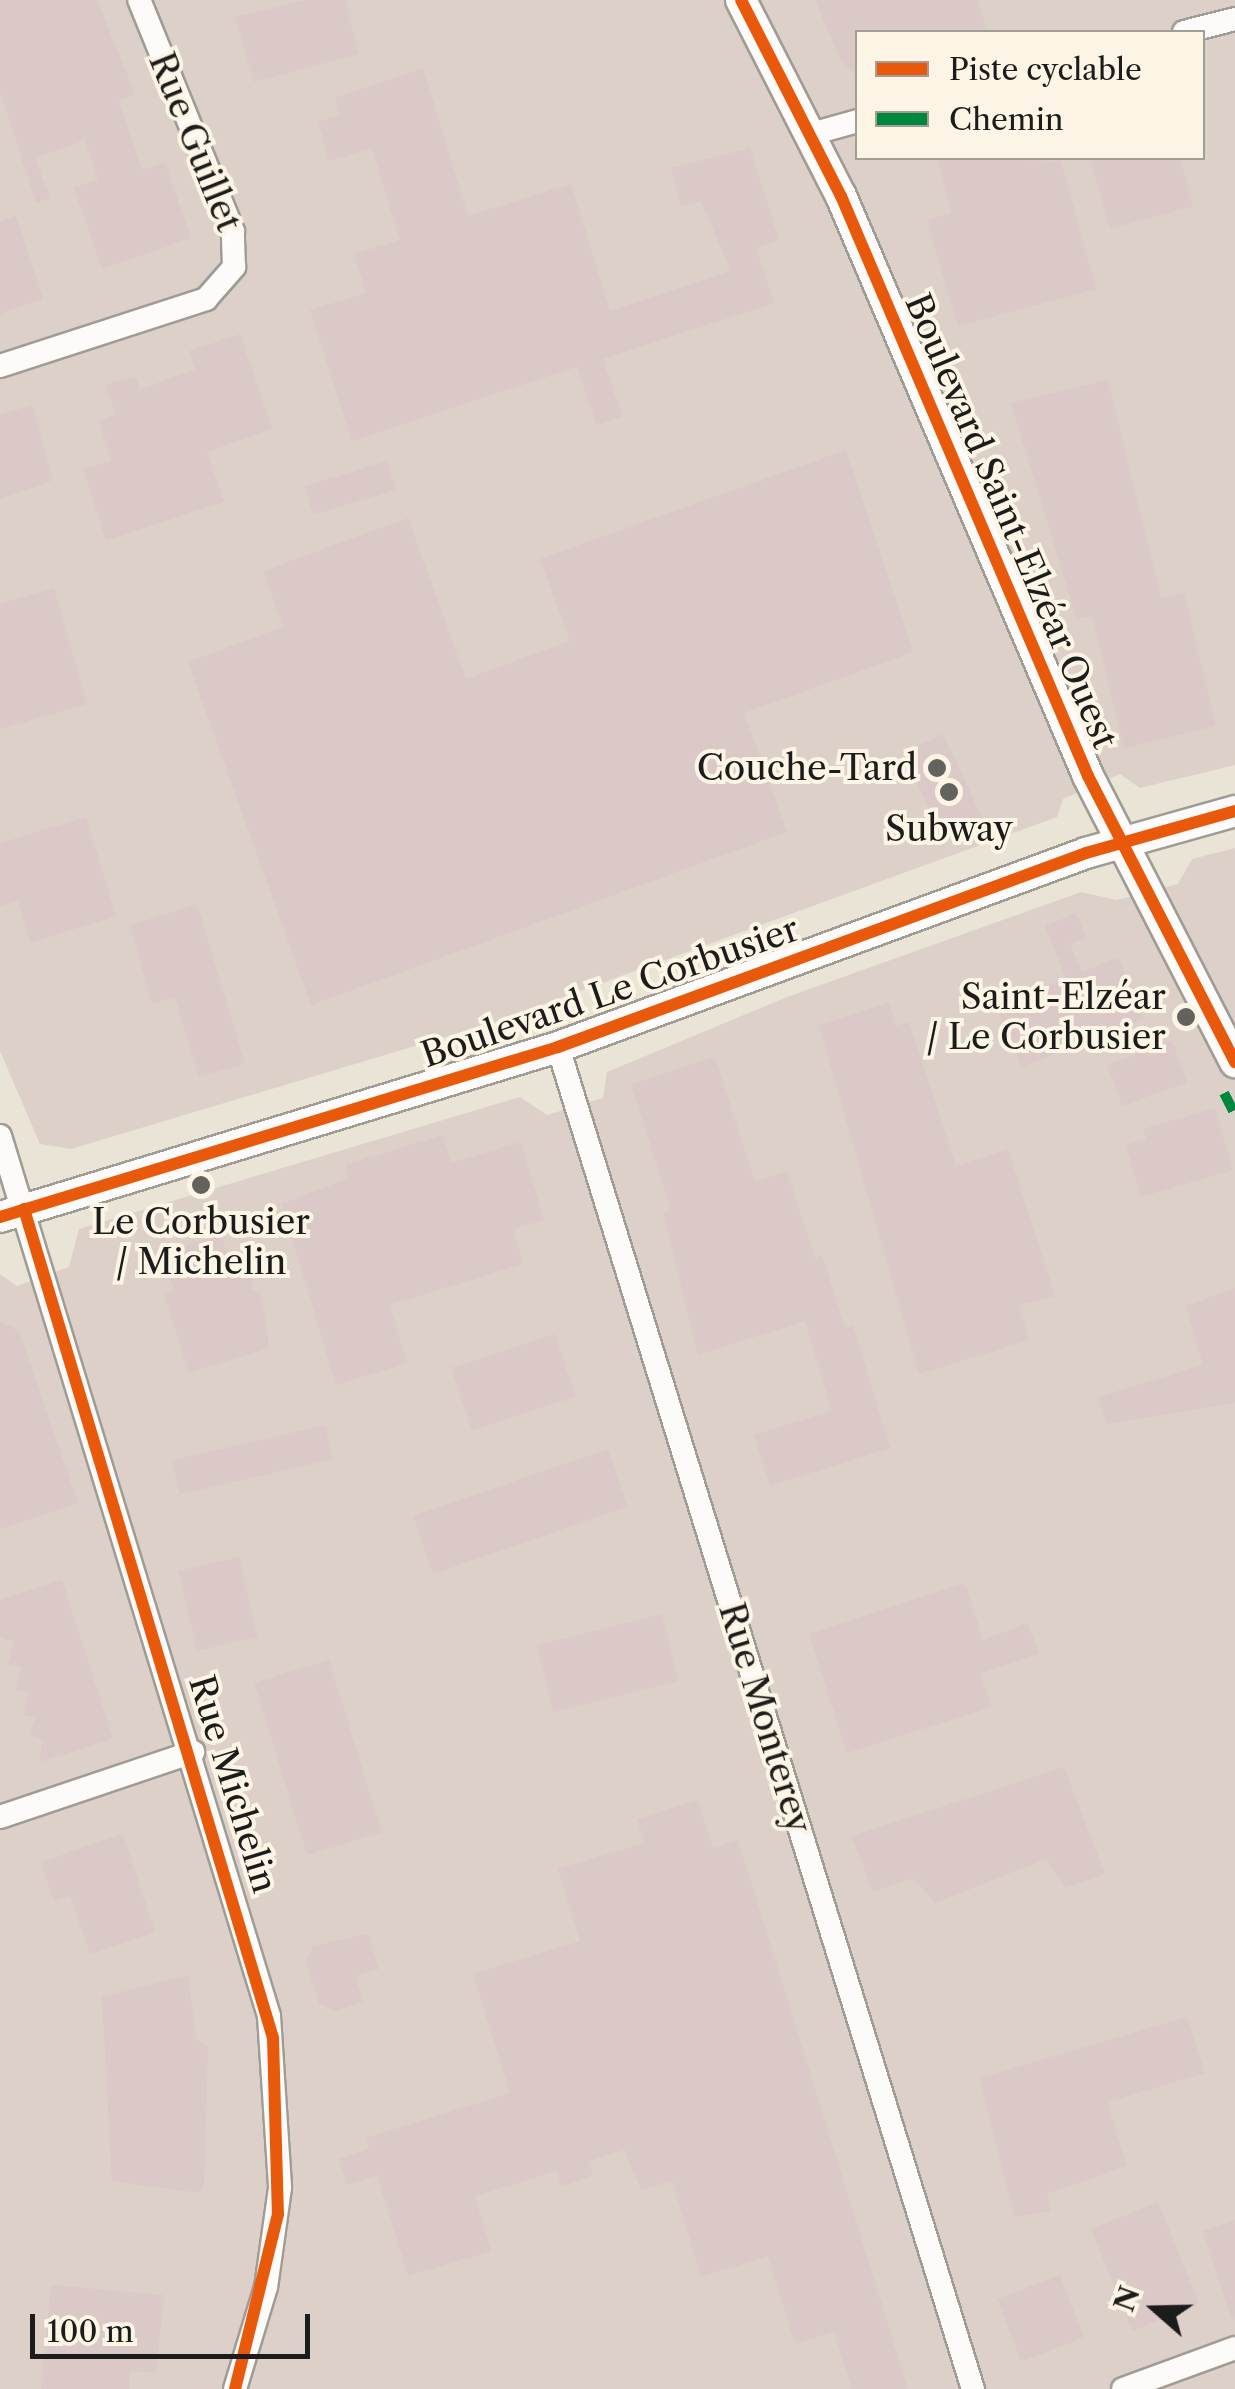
<!DOCTYPE html>
<meta charset="utf-8">
<style>
body{margin:0}
#map{position:relative;width:1235px;height:2389px;overflow:hidden;background:#e9e4d5;font-family:"Libre Caslon Text",serif}
div>[style]{position:absolute}
[style*='--x']{left:calc(var(--x)*1px);top:calc(var(--y)*1px);width:calc(var(--w)*1px);rotate:calc(var(--a)*1deg)}
.industrial>*{inset:0;background:#dcd0c9}
.building>*{inset:0;background:#dac9c7;transform-origin:0 0}
.roads{filter:drop-shadow(2px 0 #9f9c94) drop-shadow(-2px 0 #9f9c94) drop-shadow(0 2px #9f9c94) drop-shadow(0 -2px #9f9c94)}
.street>*{height:22px;margin:-11px;padding:0 11px;transform-origin:11px;border-radius:11px;background:#fcfbf9}
.secondary>*{height:30px;margin:-15px;padding:0 15px;transform-origin:15px;border-radius:15px;background:#fcfbf9}
.quiet>*{height:10px;margin-top:-5px;transform-origin:0;background:repeating-linear-gradient(90deg,#00873e 0 20px,transparent 0 30px)}
.cycleway>*{height:12px;margin:-6px;padding:0 6px;transform-origin:6px;border-radius:6px;background:#e8590c}
.dots>*{width:28px;height:28px;translate:-50% -50%;box-sizing:border-box;border:5px solid #fcf5e5;border-radius:50%}
span{translate:-50% -50%;white-space:nowrap;text-align:center;line-height:1.15;-webkit-text-stroke:8px #fcf5e5;paint-order:stroke}
.street-label{font-size:35px;color:#1c1c1c}
.poi-label{font-size:35px;color:#1c1c1c}
.right{translate:-100% -50%;text-align:right}
.legend{position:absolute;left:855px;top:30px;width:350px;height:130px;box-sizing:border-box;background:#fcf5e5;border:2px solid #a29e95;margin:0;padding:12px 18px;list-style:none;font-size:30px;color:#1c1c1c}
.legend li{display:flex;align-items:center;gap:20px;height:50px}
.legend b{width:50px;border:2px solid #a29e95}
.north{position:absolute;left:1105px;top:2259px;width:100px;height:100px;-webkit-text-stroke:8px #fcf5e5;paint-order:stroke;rotate:290deg;font-size:28px;font-weight:700;line-height:40px;text-align:center;color:#1c1c1c}
.north::after{content:'';display:block;margin:auto;width:35px;height:45px;background:#1c1c1c;clip-path:polygon(50% 0,100% 100%,50% 72%,0 100%)}
.scale{position:absolute;left:30px;top:2314px;width:280px;height:45px;box-sizing:border-box;border:5px solid #1c1c1c;border-top:0;padding-left:12px;font-size:30px;line-height:35px;white-space:nowrap;color:#1c1c1c;-webkit-text-stroke:8px #fcf5e5;paint-order:stroke}
</style>
<div id="map">
<div class="industrial">
<div style="clip-path:polygon(evenodd,0 0,1235px 0,1235px 765px,1140px 788px,1120px 774px,1063px 799px,1057px 817px,495px 1022px,71px 1149px,40px 1144px,0 1051px,0 0,858px 32px,1202px 32px,1202px 158px,858px 158px,858px 32px)"></div>
<div style="clip-path:polygon(1235px 848px,1235px 2389px,0 2389px,0 1274px,17px 1286px,69px 1267px,79px 1229px,520px 1097px,547px 1115px,603px 1098px,607px 1072px,787px 997px,1081px 892px,1117px 900px,1178px 884px,1192px 859px)"></div>
</div>
<div class="building">
<div style="clip-path:polygon(0 0,97px 0,135px 94px,119px 101px,142px 170px,165px 162px,191px 238px,102px 269px,74px 188px,98px 179px,85px 140px,35px 158px,50px 198px,36px 203px,0 91px)"></div>
<div style="clip-path:polygon(305px 0,345px 0,359px 54px,254px 82px,235px 17px)"></div>
<div style="clip-path:polygon(815px 0,978px 0,987px 32px,858px 32px,858px 75px,843px 65px)"></div>
<div style="clip-path:polygon(423px 68px,468px 216px,571px 184px,610px 311px,731px 271px,701px 201px,681px 206px,671px 168px,750px 148px,779px 240px,756px 248px,774px 303px,603px 359px,622px 416px,597px 425px,577px 367px,352px 441px,310px 310px,366px 293px,354px 254px,400px 240px,372px 148px,329px 161px,318px 122px,339px 116px,335px 98px)"></div>
<div style="clip-path:polygon(937px 158px,1061px 161px,1096px 289px,958px 326px,927px 220px,951px 213px)"></div>
<div style="clip-path:polygon(1090px 158px,1180px 158px,1193px 206px,1110px 229px)"></div>
<div style="clip-path:polygon(16px 216px,43px 299px,0 314px,0 221px)"></div>
<div style="clip-path:polygon(240px 334px,272px 429px,207px 452px,224px 502px,106px 540px,83px 469px,111px 461px,99px 421px,116px 414px,105px 385px,135px 376px,140px 389px,195px 370px,189px 351px)"></div>
<div style="clip-path:polygon(1108px 380px,1161px 598px,1184px 593px,1216px 726px,1124px 748px,1092px 616px,1077px 619px,1011px 403px)"></div>
<div style="clip-path:polygon(32px 405px,53px 480px,0 499px,0 415px)"></div>
<div style="clip-path:polygon(846px 450px,913px 652px,744px 713px,787px 832px,311px 1005px,188px 662px,283px 627px,263px 571px,408px 518px,466px 679px,570px 641px,540px 559px)"></div>
<div style="left:387px;top:461px;width:30px;height:86px;rotate:73deg"></div>
<div style="clip-path:polygon(54px 588px,87px 704px,0 729px,0 604px)"></div>
<div style="left:943px;top:734px;width:94px;height:44px;rotate:65deg"></div>
<div style="clip-path:polygon(86px 817px,116px 916px,30px 943px,18px 901px,0 906px,0 843px)"></div>
<div style="clip-path:polygon(197px 904px,245px 1064px,199px 1077px,175px 997px,152px 1003px,130px 925px)"></div>
<div style="clip-path:polygon(1076px 913px,1086px 938px,1070px 944px,1082px 972px,1119px 957px,1143px 1019px,1022px 1067px,996px 1007px,1066px 978px,1045px 926px)"></div>
<div style="clip-path:polygon(889px 1003px,896px 1026px,909px 1022px,956px 1166px,1008px 1149px,1055px 1296px,1019px 1305px,1029px 1340px,919px 1374px,819px 1025px)"></div>
<div style="left:1172px;top:1041px;width:44px;height:69px;rotate:70deg"></div>
<div style="clip-path:polygon(715px 1057px,755px 1182px,787px 1171px,815px 1258px,822px 1255px,845px 1328px,853px 1325px,890px 1448px,770px 1486px,754px 1435px,832px 1411px,805px 1321px,698px 1355px,663px 1213px,671px 1210px,631px 1084px)"></div>
<div style="clip-path:polygon(1215px 1108px,1233px 1170px,1141px 1197px,1126px 1145px,1146px 1139px,1143px 1129px)"></div>
<div style="clip-path:polygon(443px 1135px,451px 1163px,521px 1142px,544px 1220px,513px 1229px,523px 1264px,390px 1305px,407px 1363px,336px 1385px,282px 1204px,349px 1178px,345px 1165px)"></div>
<div style="clip-path:polygon(221px 1235px,233px 1274px,255px 1268px,251px 1290px,261px 1292px,269px 1348px,189px 1373px,164px 1294px,174px 1290px,162px 1253px)"></div>
<div style="clip-path:polygon(1235px 1288px,1235px 1403px,1106px 1424px,1098px 1397px,1203px 1365px,1186px 1306px)"></div>
<div style="clip-path:polygon(0 1321px,19px 1331px,78px 1503px,0 1529px)"></div>
<div style="left:555px;top:1334px;width:66px;height:109px;rotate:72deg"></div>
<div style="left:325px;top:1425px;width:35px;height:157px;rotate:77deg"></div>
<div style="left:608px;top:1449px;width:61px;height:206px;rotate:71deg"></div>
<div style="left:239px;top:1557px;width:82px;height:62px;rotate:77deg"></div>
<div style="clip-path:polygon(62px 1580px,113px 1739px,39px 1762px,43px 1739px,30px 1735px,35px 1718px,24px 1715px,29px 1693px,15px 1689px,22px 1667px,8px 1664px,14px 1642px,0 1637px,0 1600px)"></div>
<div style="clip-path:polygon(965px 1583px,983px 1640px,1028px 1623px,1039px 1654px,980px 1673px,991px 1707px,847px 1753px,809px 1634px)"></div>
<div style="left:662px;top:1614px;width:69px;height:129px;rotate:76deg"></div>
<div style="left:329px;top:1660px;width:180px;height:78px;rotate:73deg"></div>
<div style="clip-path:polygon(1064px 1767px,1105px 1874px,1065px 1888px,1046px 1859px,935px 1903px,913px 1878px,873px 1892px,852px 1836px)"></div>
<div style="clip-path:polygon(698px 1800px,713px 1848px,738px 1840px,908px 2389px,852px 2389px,834px 2332px,795px 2344px,768px 2256px,701px 2277px,672px 2181px,641px 2190px,624px 2150px,589px 2161px,593px 2176px,561px 2186px,557px 2171px,475px 2196px,491px 2251px,408px 2276px,377px 2175px,347px 2185px,339px 2159px,369px 2149px,366px 2138px,510px 2093px,473px 1974px,580px 1941px,558px 1869px,644px 1843px,637px 1819px)"></div>
<div style="clip-path:polygon(123px 1834px,155px 1932px,90px 1954px,70px 1896px,54px 1901px,41px 1862px)"></div>
<div style="clip-path:polygon(368px 1934px,379px 1969px,356px 1976px,363px 2002px,335px 2011px,319px 2003px,306px 1962px,313px 1946px)"></div>
<div style="clip-path:polygon(188px 1975px,196px 2039px,208px 2047px,204px 2186px,200px 2193px,112px 2181px,102px 1997px)"></div>
<div style="clip-path:polygon(1187px 2017px,1205px 2073px,1107px 2102px,1127px 2166px,1047px 2194px,1051px 2211px,1015px 2217px,979px 2078px)"></div>
<div style="left:1158px;top:2202px;width:110px;height:72px;rotate:68deg"></div>
<div style="clip-path:polygon(1235px 2220px,1235px 2319px,1232px 2320px,1203px 2231px)"></div>
<div style="left:1060px;top:2275px;width:67px;height:67px;rotate:69deg"></div>
<div style="clip-path:polygon(51px 2285px,164px 2295px,156px 2373px,130px 2371px,129px 2389px,41px 2389px)"></div>
</div>
<div class="roads">
<div class="street">
<div style="--x:1184;--y:32;--w:53;--a:-14.3"></div>
<div style="--x:811;--y:134;--w:49;--a:-15.5"></div>
<div style="--x:0;--y:366;--w:217;--a:-18"></div>
<div style="--x:206;--y:299;--w:43;--a:-48.8"></div>
<div style="--x:234;--y:267;--w:36;--a:-92"></div>
<div style="--x:233;--y:231;--w:249;--a:-112.1"></div>
<div style="--x:558;--y:1047;--w:1405;--a:72.82"></div>
<div style="--x:0;--y:1136;--w:920;--a:73"></div>
<div style="--x:269;--y:2016;--w:172;--a:86.3"></div>
<div style="--x:280;--y:2188;--w:100;--a:98"></div>
<div style="--x:266;--y:2287;--w:107;--a:106.9"></div>
<div style="--x:0;--y:1817;--w:204;--a:-18.6"></div>
<div style="--x:1123;--y:2389;--w:119;--a:-20.1"></div>
</div>
<div class="secondary">
<div style="--x:741;--y:0;--w:220;--a:63"></div>
<div style="--x:841;--y:196;--w:630;--a:66.93"></div>
<div style="--x:1088;--y:776;--w:322;--a:62.8"></div>
<div style="--x:0;--y:1217;--w:583;--a:-16.94"></div>
<div style="--x:558;--y:1047;--w:563;--a:-20.17"></div>
<div style="--x:1086;--y:853;--w:155;--a:-15.7"></div>
</div>
</div>
<div class="quiet">
<div style="--x:1224;--y:1093;--w:25;--a:63"></div>
</div>
<div class="cycleway">
<div style="--x:741;--y:0;--w:220;--a:63"></div>
<div style="--x:841;--y:196;--w:630;--a:66.93"></div>
<div style="--x:1088;--y:776;--w:322;--a:62.8"></div>
<div style="--x:24;--y:1209;--w:866;--a:73.28"></div>
<div style="--x:273;--y:2038;--w:176;--a:88.4"></div>
<div style="--x:278;--y:2214;--w:180;--a:103.8"></div>
<div style="--x:0;--y:1217;--w:583;--a:-16.94"></div>
<div style="--x:558;--y:1047;--w:563;--a:-20.17"></div>
<div style="--x:1086;--y:853;--w:155;--a:-15.7"></div>
</div>
<div class="dots">
<div style="left:937px;top:768px;background:#64625d"></div>
<div style="left:949px;top:792px;background:#64625d"></div>
<div style="left:1186px;top:1017px;background:#64625d"></div>
<div style="left:201px;top:1185px;background:#64625d"></div>
</div>
<div class="street-label">
<span style="left:195px;top:142px;rotate:68deg">Rue Guillet</span>
<span style="left:1011px;top:521px;rotate:67deg">Boulevard Saint-Elzéar Ouest</span>
<span style="left:610px;top:992px;rotate:-19deg">Boulevard Le Corbusier</span>
<span style="left:765px;top:1718px;rotate:73deg">Rue Monterey</span>
<span style="left:233px;top:1784px;rotate:73deg">Rue Michelin</span>
</div>
<div class="poi-label">
<span class="right" style="left:917px;top:768px">Couche-Tard</span>
<span style="left:949px;top:829px">Subway</span>
<span class="right" style="left:1166px;top:1017px">Saint-Elzéar<br>/ Le Corbusier</span>
<span style="left:201px;top:1242px">Le Corbusier<br>/ Michelin</span>
</div>
<ul class="legend">
<li><b style="height:12px;background:#e8590c"></b>Piste cyclable</li>
<li><b style="height:12px;background:#00873e"></b>Chemin</li>
</ul>
<div class="north">N</div>
<div class="scale">100 m</div>
</div>
